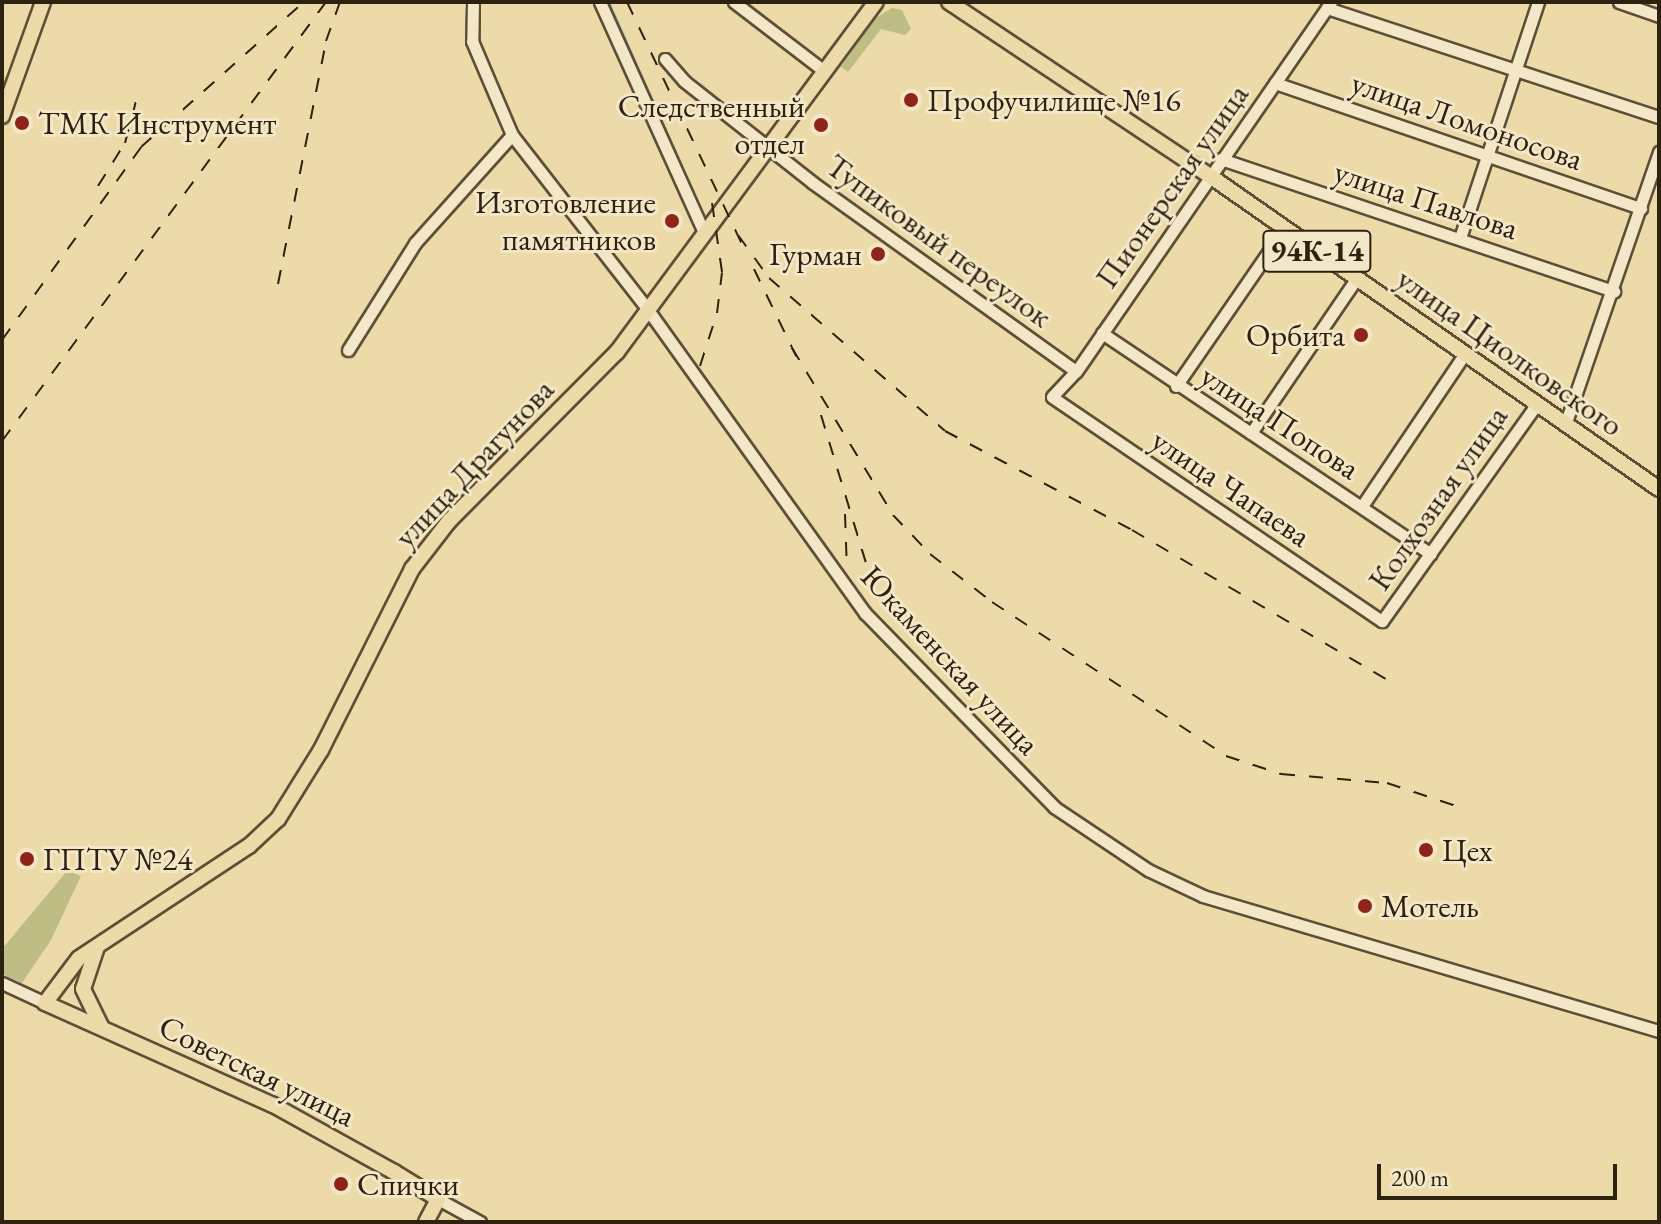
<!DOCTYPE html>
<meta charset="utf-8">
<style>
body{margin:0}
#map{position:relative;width:1661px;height:1224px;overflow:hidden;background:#eddaa9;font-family:"EB Garamond",serif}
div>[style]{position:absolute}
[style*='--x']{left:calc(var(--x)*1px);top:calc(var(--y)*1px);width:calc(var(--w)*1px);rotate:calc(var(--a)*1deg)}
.green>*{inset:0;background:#bebe84}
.stream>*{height:2px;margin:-1px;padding:0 1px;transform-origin:1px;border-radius:1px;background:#9cb8b2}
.roads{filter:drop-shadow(2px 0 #5d4f36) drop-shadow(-2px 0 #5d4f36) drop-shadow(0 2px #5d4f36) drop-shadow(0 -2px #5d4f36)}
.minor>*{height:11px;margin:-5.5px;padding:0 5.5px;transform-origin:5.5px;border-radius:5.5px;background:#f3e7c7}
.major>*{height:14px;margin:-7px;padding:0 7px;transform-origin:7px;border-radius:7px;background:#eddaa9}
.rail>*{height:2px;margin-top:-1px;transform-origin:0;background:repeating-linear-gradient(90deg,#2d2110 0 14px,transparent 0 28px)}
.dots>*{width:22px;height:22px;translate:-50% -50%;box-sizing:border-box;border:4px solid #f3e7c7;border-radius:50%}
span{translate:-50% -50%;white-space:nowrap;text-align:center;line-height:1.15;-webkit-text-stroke:6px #f3e7c7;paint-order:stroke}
.shield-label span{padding:2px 6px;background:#f3e7c7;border:2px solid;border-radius:6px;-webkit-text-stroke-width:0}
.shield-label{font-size:30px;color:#2d2110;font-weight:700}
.poi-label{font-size:32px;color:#2d2110}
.left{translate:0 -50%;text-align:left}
.right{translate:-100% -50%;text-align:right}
.street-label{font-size:32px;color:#2d2110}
.frame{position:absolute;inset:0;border:4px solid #2d2110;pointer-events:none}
.scale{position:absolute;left:1377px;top:1164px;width:240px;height:36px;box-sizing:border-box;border:4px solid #2d2110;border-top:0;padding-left:10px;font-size:24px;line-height:28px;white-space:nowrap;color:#2d2110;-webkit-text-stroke:6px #f3e7c7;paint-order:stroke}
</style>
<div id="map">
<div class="green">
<div style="clip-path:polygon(892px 8px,902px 10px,911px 29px,905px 35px,881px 29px,848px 72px,841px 67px,874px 19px)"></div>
<div style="clip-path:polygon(67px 871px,81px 876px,51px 940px,22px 983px,2px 974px,2px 949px)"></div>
</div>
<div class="stream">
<div style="--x:609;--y:2;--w:199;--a:66"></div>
</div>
<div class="roads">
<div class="minor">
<div style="--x:473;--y:2;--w:39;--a:91"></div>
<div style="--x:472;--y:41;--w:102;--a:66.9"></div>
<div style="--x:512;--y:135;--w:222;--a:52.1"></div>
<div style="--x:648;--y:310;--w:373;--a:54.4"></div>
<div style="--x:865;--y:613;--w:271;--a:45.7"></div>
<div style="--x:1054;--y:807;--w:113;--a:33.8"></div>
<div style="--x:1148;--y:870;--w:61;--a:25.3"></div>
<div style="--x:1203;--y:896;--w:476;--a:16.5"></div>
<div style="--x:600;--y:2;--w:252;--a:65.7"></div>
<div style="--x:734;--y:2;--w:112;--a:37.4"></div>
<div style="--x:1331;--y:2;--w:449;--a:124.6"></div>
<div style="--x:1076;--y:371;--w:35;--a:133"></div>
<div style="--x:1052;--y:397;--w:399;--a:34.2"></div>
<div style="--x:1382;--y:621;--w:265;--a:-54.5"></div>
<div style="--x:1619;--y:2;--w:42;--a:19.3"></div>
<div style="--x:1327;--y:8;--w:349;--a:18.2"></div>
<div style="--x:665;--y:59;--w:29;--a:49"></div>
<div style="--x:684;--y:81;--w:164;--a:38.3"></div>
<div style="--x:813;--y:183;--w:323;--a:35.6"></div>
<div style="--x:1275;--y:83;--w:387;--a:18.9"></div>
<div style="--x:1221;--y:159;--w:415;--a:18.6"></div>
<div style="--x:1460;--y:238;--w:249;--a:-71.7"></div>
<div style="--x:1102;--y:333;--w:396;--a:33.9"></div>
<div style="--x:348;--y:350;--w:126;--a:-57.9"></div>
<div style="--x:415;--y:243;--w:145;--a:-48.1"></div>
<div style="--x:1176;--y:386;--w:192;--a:-55.4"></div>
<div style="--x:1565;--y:425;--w:289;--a:-71"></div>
<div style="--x:1251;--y:433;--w:186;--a:-55.7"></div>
<div style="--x:1362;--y:506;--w:182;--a:-56"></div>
<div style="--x:2;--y:983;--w:47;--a:24.9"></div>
<div style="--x:438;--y:1199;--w:48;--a:28.7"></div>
</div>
<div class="major">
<div style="--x:949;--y:2;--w:314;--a:33.7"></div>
<div style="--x:1210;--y:176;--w:547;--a:34.88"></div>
<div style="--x:2;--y:116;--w:121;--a:-70.2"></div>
<div style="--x:97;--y:947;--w:44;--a:108.4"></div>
<div style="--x:83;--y:989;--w:41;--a:64.1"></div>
<div style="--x:426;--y:1222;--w:26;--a:-62"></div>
<div style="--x:438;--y:1199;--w:52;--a:-148.5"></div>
<div style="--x:394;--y:1172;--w:138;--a:-151"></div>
<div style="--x:273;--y:1105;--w:250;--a:-155.9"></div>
<div style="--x:45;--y:1003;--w:56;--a:-52.9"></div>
<div style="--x:79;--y:958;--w:204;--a:-33.4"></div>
<div style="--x:249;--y:846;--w:40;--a:-43"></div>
<div style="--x:278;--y:819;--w:81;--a:-58.1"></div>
<div style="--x:321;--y:750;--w:203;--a:-63.3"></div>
<div style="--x:412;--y:569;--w:61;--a:-52.4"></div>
<div style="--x:449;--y:521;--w:238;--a:-45.2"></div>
<div style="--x:617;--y:352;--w:435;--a:-53.5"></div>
</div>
</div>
<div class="rail">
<div style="--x:627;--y:2;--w:268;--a:64.6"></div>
<div style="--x:98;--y:186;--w:51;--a:-57.9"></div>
<div style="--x:125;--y:143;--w:43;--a:-75.3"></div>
<div style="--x:738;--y:235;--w:53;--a:54.2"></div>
<div style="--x:769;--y:278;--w:233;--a:41"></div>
<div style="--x:945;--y:431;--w:212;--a:27.9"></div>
<div style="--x:1132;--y:530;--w:297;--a:30.4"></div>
<div style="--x:754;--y:269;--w:97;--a:64.2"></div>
<div style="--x:278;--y:284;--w:248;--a:-78.8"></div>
<div style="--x:326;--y:41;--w:41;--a:-70.3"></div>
<div style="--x:2;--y:340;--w:238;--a:-54.2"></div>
<div style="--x:141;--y:147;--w:218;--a:-41.7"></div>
<div style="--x:792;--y:348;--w:195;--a:58.8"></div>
<div style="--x:893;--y:515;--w:54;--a:46.5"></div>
<div style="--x:930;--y:554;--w:78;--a:37.7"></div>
<div style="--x:992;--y:602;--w:280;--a:33.3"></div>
<div style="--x:1226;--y:756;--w:58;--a:18.1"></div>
<div style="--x:1281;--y:774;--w:106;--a:4.9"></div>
<div style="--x:1387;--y:783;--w:76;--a:18.4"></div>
<div style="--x:700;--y:366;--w:56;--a:-72.2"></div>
<div style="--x:717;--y:313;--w:41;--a:-83"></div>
<div style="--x:722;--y:272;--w:77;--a:-98.2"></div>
<div style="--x:821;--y:415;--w:182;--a:73.1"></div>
<div style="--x:2;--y:441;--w:546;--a:-53.57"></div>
<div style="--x:845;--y:514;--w:56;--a:88"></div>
</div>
<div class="dots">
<div style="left:911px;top:100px;background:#8f2418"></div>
<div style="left:22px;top:123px;background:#8f2418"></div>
<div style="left:821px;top:125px;background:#8f2418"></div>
<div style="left:672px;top:221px;background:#8f2418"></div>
<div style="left:878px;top:254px;background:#8f2418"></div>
<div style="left:1361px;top:335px;background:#8f2418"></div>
<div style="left:1426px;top:850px;background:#8f2418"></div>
<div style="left:27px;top:859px;background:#8f2418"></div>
<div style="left:1365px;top:906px;background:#8f2418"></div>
<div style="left:341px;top:1184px;background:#8f2418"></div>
</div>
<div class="shield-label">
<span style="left:1317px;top:251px">94К-14</span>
</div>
<div class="poi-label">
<span class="left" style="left:927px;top:100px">Профучилище №16</span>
<span class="right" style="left:805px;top:125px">Следственный<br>отдел</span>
<span class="left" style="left:38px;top:123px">ТМК Инструмент</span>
<span class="right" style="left:656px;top:221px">Изготовление<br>памятников</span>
<span class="right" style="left:862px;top:254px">Гурман</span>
<span class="right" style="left:1345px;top:335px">Орбита</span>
<span class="left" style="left:1442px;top:850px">Цех</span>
<span class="left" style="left:43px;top:859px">ГПТУ №24</span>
<span class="left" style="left:1381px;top:906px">Мотель</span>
<span class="left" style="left:357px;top:1184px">Спички</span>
</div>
<div class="street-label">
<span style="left:1467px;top:121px;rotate:19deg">улица Ломоносова</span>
<span style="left:1172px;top:186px;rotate:-55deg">Пионерская улица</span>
<span style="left:1426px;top:200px;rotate:18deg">улица Павлова</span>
<span style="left:939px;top:241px;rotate:36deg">Тупиковый переулок</span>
<span style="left:1510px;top:352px;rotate:35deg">улица Циолковского</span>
<span style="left:1280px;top:422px;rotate:33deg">улица Попова</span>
<span style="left:474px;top:463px;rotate:-47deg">улица Драгунова</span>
<span style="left:1231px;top:488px;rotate:34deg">улица Чапаева</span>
<span style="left:1438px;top:498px;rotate:-55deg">Колхозная улица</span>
<span style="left:950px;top:660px;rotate:47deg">Юкаменская улица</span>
<span style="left:257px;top:1071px;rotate:26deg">Советская улица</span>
</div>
<div class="frame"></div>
<div class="scale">200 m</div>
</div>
